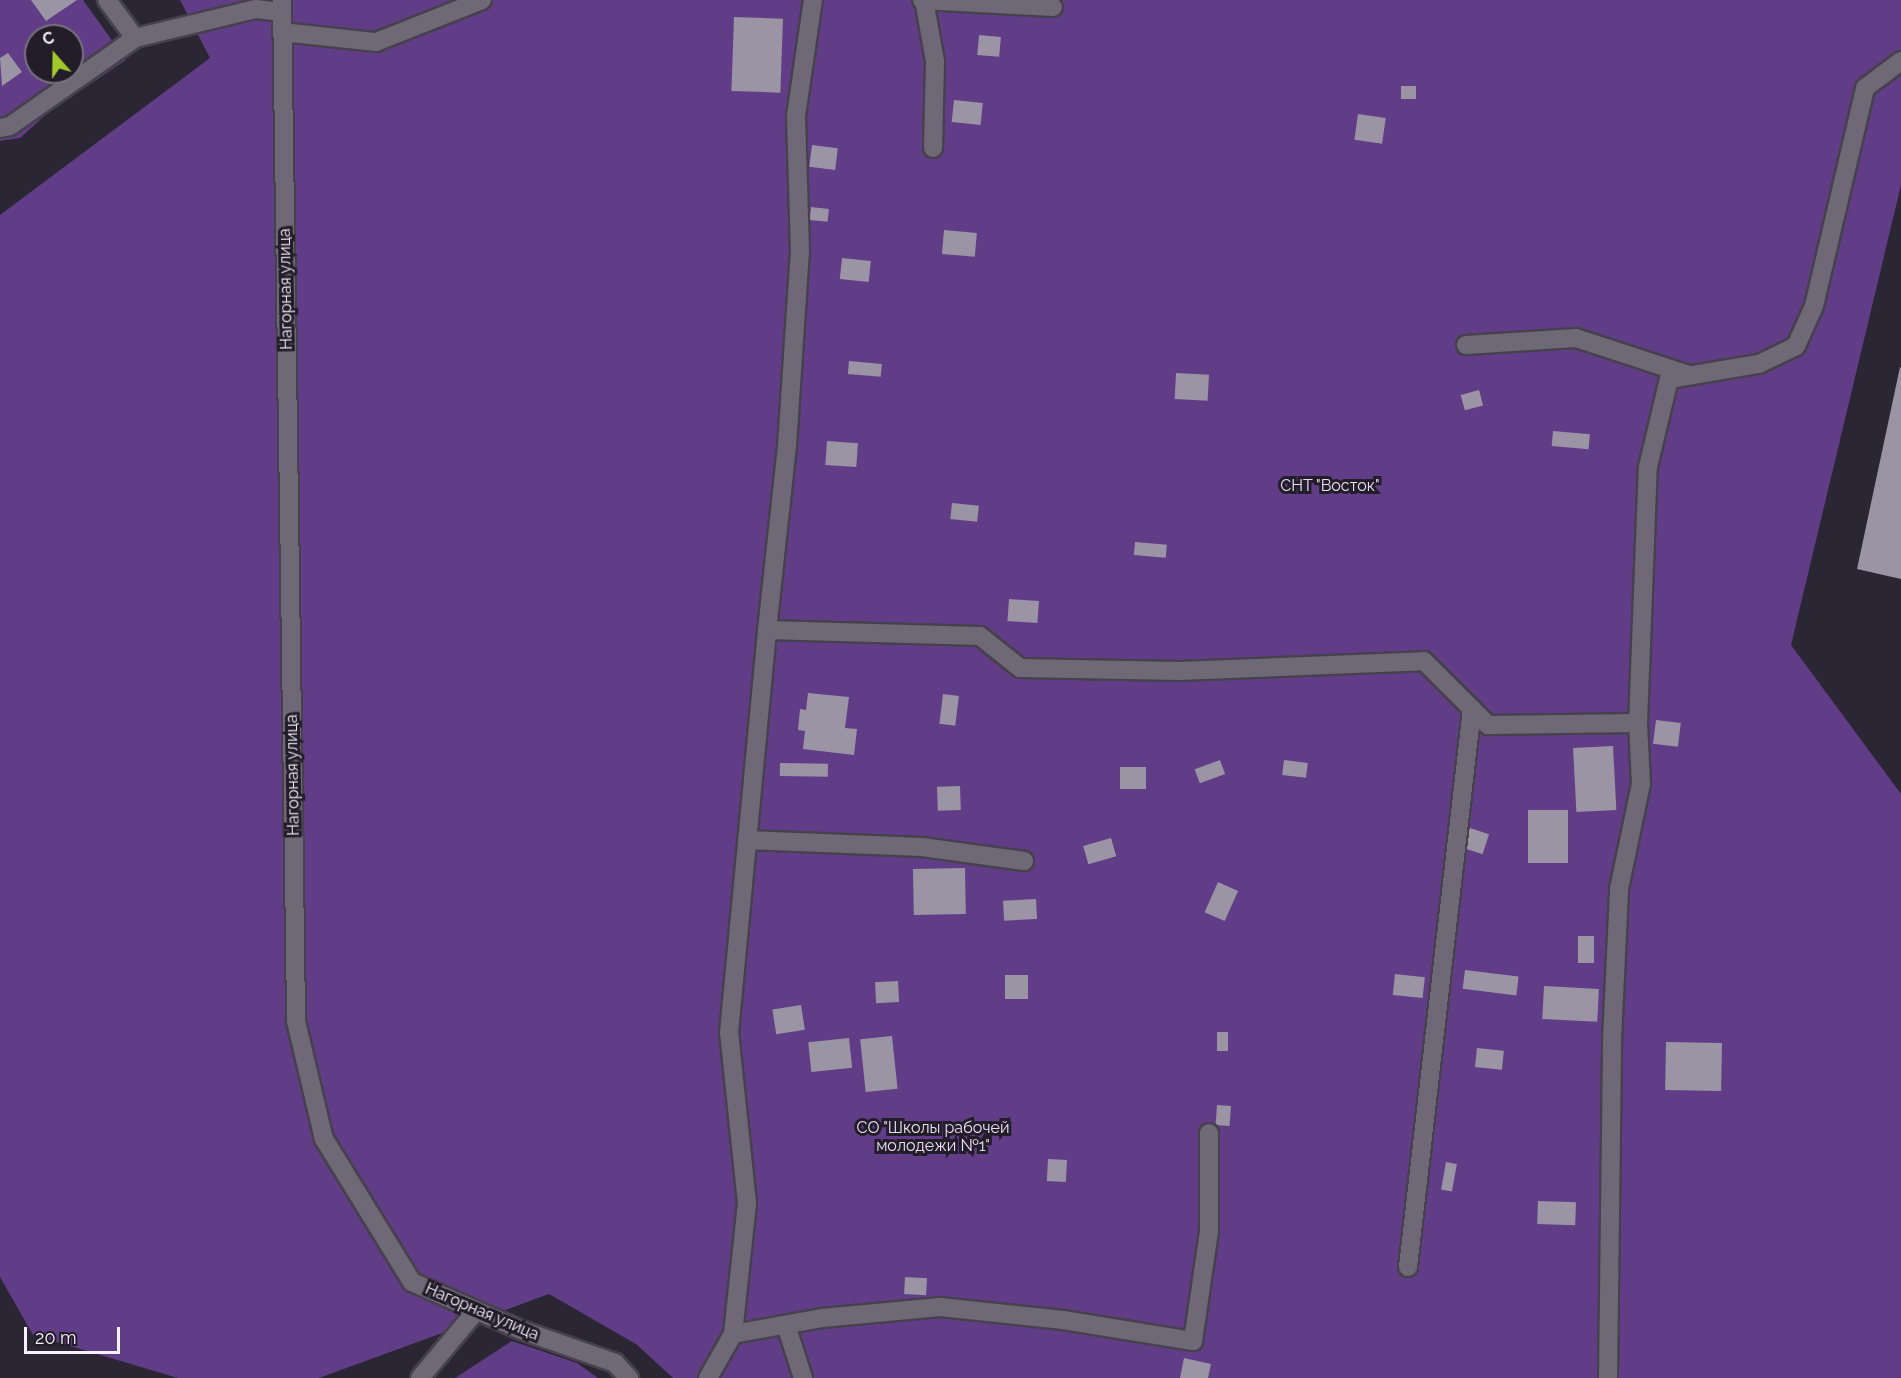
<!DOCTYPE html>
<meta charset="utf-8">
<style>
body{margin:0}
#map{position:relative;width:1901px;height:1378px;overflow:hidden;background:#2b2633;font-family:Raleway,sans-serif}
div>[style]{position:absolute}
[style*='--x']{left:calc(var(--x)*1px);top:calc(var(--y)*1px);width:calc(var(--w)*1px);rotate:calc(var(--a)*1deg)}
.green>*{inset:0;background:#603d86}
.building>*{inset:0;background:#9b94a4;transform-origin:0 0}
.roads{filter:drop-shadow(2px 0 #46414c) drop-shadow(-2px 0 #46414c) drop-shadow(0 2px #46414c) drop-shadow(0 -2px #46414c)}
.minor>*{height:18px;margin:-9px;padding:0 9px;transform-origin:9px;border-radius:9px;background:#6e6877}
span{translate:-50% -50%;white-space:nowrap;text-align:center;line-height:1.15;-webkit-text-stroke:6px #221d29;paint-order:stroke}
.street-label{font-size:16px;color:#f6f2fb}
.park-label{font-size:16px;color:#e8dff4}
.north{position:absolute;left:24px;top:24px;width:60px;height:60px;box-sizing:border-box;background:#221d29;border:2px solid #77727d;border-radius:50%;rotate:340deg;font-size:16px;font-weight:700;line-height:24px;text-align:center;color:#f6f2fb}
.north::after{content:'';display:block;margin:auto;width:21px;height:27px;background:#a0c92b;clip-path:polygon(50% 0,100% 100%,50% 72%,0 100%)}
.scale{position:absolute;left:24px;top:1327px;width:96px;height:27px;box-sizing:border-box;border:3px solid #f6f2fb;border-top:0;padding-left:8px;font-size:18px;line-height:21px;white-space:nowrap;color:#f6f2fb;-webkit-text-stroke:4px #221d29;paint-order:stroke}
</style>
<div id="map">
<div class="green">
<div style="clip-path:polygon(evenodd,0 0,83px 0,126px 60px,50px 111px,20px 138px,0 141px,0 0,36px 36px,72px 36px,72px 72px,36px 72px,36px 36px)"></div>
<div style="clip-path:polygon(180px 0,1901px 0,1901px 185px,1791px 645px,1901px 794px,1901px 1378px,673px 1378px,636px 1344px,549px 1294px,319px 1378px,178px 1378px,33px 1335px,0 1277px,0 215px,210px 58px)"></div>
<div style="clip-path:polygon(512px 1341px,577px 1363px,598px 1378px,455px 1378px)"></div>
</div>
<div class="building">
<div style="clip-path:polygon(31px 0,77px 0,46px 21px)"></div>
<div style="left:734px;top:17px;width:49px;height:74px;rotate:2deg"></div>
<div style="left:979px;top:35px;width:22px;height:20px;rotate:5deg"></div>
<div style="clip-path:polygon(8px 53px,22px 72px,2px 86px,0 58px)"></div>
<div style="left:1416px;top:86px;width:13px;height:15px;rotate:90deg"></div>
<div style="left:954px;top:100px;width:29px;height:22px;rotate:6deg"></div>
<div style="left:1358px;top:114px;width:28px;height:26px;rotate:8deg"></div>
<div style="left:812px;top:145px;width:26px;height:22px;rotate:7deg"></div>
<div style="left:811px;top:207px;width:18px;height:13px;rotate:6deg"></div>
<div style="left:944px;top:230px;width:33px;height:24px;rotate:5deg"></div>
<div style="left:842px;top:258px;width:29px;height:21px;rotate:6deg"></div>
<div style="left:849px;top:361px;width:33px;height:13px;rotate:5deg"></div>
<div style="clip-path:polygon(1900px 367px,1901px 368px,1901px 579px,1857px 569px)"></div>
<div style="left:1176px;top:373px;width:33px;height:26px;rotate:3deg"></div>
<div style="left:1479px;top:390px;width:16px;height:19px;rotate:75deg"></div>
<div style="left:1553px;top:431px;width:37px;height:15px;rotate:5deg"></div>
<div style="left:827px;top:441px;width:31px;height:24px;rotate:4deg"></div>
<div style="left:952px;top:503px;width:27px;height:16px;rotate:6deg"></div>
<div style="left:1135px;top:542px;width:32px;height:13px;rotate:5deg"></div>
<div style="left:1009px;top:599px;width:30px;height:22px;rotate:4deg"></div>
<div style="clip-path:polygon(808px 693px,849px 697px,845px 728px,857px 729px,854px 755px,803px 749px,805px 731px,798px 730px,800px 709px,806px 710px)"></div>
<div style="left:943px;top:694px;width:16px;height:30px;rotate:7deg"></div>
<div style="left:1656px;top:720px;width:25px;height:24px;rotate:7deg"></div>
<div style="left:1613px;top:746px;width:64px;height:40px;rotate:87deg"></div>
<div style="left:1220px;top:760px;width:15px;height:27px;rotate:70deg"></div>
<div style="left:1284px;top:760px;width:24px;height:15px;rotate:7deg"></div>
<div style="left:780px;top:763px;width:48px;height:13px;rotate:1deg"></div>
<div style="left:1120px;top:767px;width:26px;height:22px"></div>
<div style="left:960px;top:786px;width:24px;height:23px;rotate:88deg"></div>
<div style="left:1568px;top:810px;width:53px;height:40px;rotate:90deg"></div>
<div style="left:1470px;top:828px;width:20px;height:21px;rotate:18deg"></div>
<div style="left:1111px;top:838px;width:19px;height:29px;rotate:74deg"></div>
<div style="left:965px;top:868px;width:46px;height:52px;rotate:89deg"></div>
<div style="left:1218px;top:882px;width:22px;height:33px;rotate:24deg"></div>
<div style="left:1036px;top:899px;width:20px;height:33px;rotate:87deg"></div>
<div style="left:1578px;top:936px;width:16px;height:27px"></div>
<div style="left:1465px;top:970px;width:54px;height:19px;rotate:7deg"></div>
<div style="left:1395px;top:974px;width:30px;height:21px;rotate:6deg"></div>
<div style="left:1005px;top:975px;width:23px;height:24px"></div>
<div style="left:898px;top:981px;width:21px;height:23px;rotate:87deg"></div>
<div style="left:1544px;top:986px;width:55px;height:33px;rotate:3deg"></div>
<div style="left:801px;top:1005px;width:25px;height:29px;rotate:81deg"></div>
<div style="left:1217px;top:1032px;width:11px;height:19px"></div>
<div style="left:892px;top:1036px;width:53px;height:32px;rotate:84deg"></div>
<div style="left:849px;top:1038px;width:30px;height:41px;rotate:84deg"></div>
<div style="left:1666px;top:1042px;width:56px;height:48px;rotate:1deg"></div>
<div style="left:1477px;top:1048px;width:27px;height:19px;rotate:6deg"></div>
<div style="left:1217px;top:1105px;width:14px;height:20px;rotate:4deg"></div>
<div style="left:1048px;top:1159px;width:19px;height:22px;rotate:3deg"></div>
<div style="left:1446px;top:1162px;width:11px;height:28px;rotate:10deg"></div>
<div style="left:1538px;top:1201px;width:38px;height:23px;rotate:2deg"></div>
<div style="left:905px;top:1277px;width:22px;height:17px;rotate:3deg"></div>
<div style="clip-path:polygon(1184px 1358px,1211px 1364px,1208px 1378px,1180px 1378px)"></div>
</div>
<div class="roads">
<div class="minor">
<div style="--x:107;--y:0;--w:47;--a:53.6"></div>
<div style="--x:282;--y:0;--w:1021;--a:89.21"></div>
<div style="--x:296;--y:1021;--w:121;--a:76.7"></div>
<div style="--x:324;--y:1139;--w:168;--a:58.4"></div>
<div style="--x:412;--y:1282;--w:119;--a:23.8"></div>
<div style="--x:521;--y:1330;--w:100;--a:19.3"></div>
<div style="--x:615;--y:1363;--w:21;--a:47"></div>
<div style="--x:922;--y:0;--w:131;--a:3.1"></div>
<div style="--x:924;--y:0;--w:62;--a:79.8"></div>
<div style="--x:935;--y:61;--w:87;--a:91.3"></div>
<div style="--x:282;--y:32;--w:95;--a:6.1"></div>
<div style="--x:376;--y:42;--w:114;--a:-21.6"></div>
<div style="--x:0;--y:128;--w:10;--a:-11"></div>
<div style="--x:10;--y:126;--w:153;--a:-35.1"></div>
<div style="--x:135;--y:38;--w:124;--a:-13.5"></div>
<div style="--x:256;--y:9;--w:26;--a:7"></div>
<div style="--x:1466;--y:345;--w:110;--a:-3.6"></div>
<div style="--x:1576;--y:338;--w:119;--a:18.1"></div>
<div style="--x:767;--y:630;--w:185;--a:-83.8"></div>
<div style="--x:787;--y:446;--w:195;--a:-86.2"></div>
<div style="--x:800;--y:251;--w:135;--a:-91.7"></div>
<div style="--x:796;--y:116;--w:117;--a:-81.7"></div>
<div style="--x:747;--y:840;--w:175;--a:2.3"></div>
<div style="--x:922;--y:847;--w:103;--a:7.8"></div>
<div style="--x:1408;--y:1267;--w:562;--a:-83.46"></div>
<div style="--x:786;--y:1325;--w:56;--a:72.2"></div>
<div style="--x:733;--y:1334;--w:90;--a:-10.2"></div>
<div style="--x:822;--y:1318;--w:119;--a:-5.3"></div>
<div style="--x:940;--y:1307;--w:124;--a:6"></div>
<div style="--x:1063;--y:1320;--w:132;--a:9.2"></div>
<div style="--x:1193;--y:1341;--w:111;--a:-81.7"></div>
<div style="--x:1209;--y:1231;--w:98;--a:-90"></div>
<div style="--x:420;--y:1378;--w:87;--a:-50.1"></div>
<div style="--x:708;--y:1378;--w:51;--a:-60.4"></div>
<div style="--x:733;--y:1334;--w:132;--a:-83.9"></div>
<div style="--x:747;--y:1203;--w:171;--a:-96"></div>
<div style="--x:729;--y:1033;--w:405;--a:-84.6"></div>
<div style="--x:767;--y:630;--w:213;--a:1.6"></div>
<div style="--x:980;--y:636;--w:51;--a:38.7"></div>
<div style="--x:1020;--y:668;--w:159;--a:1.1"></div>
<div style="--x:1179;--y:671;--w:245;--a:-2.3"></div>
<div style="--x:1424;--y:661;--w:91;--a:45"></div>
<div style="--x:1488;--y:725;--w:150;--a:-0.8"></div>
<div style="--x:1638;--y:723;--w:256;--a:-87.8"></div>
<div style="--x:1648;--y:467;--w:90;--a:-76.6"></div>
<div style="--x:1669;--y:379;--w:91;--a:-9.5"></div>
<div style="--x:1759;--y:364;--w:41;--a:-25.9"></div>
<div style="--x:1796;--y:346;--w:44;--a:-65.8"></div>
<div style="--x:1814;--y:306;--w:224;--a:-76.8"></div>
<div style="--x:1865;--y:88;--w:45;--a:-36.9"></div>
<div style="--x:1608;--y:1378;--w:338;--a:-89.3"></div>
<div style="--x:1612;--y:1040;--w:151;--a:-87.3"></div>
<div style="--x:1619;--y:889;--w:107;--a:-78.2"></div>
<div style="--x:1641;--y:784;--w:61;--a:-92.8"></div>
</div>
</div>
<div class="street-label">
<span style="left:286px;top:289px;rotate:-91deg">Нагорная улица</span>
<span style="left:293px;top:775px;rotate:-91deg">Нагорная улица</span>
<span style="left:482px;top:1312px;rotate:23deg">Нагорная улица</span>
</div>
<div class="park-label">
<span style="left:1330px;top:486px">СНТ "Восток"</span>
<span style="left:933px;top:1137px">СО "Школы рабочей<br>молодежи №1"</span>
</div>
<div class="north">С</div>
<div class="scale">20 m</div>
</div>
